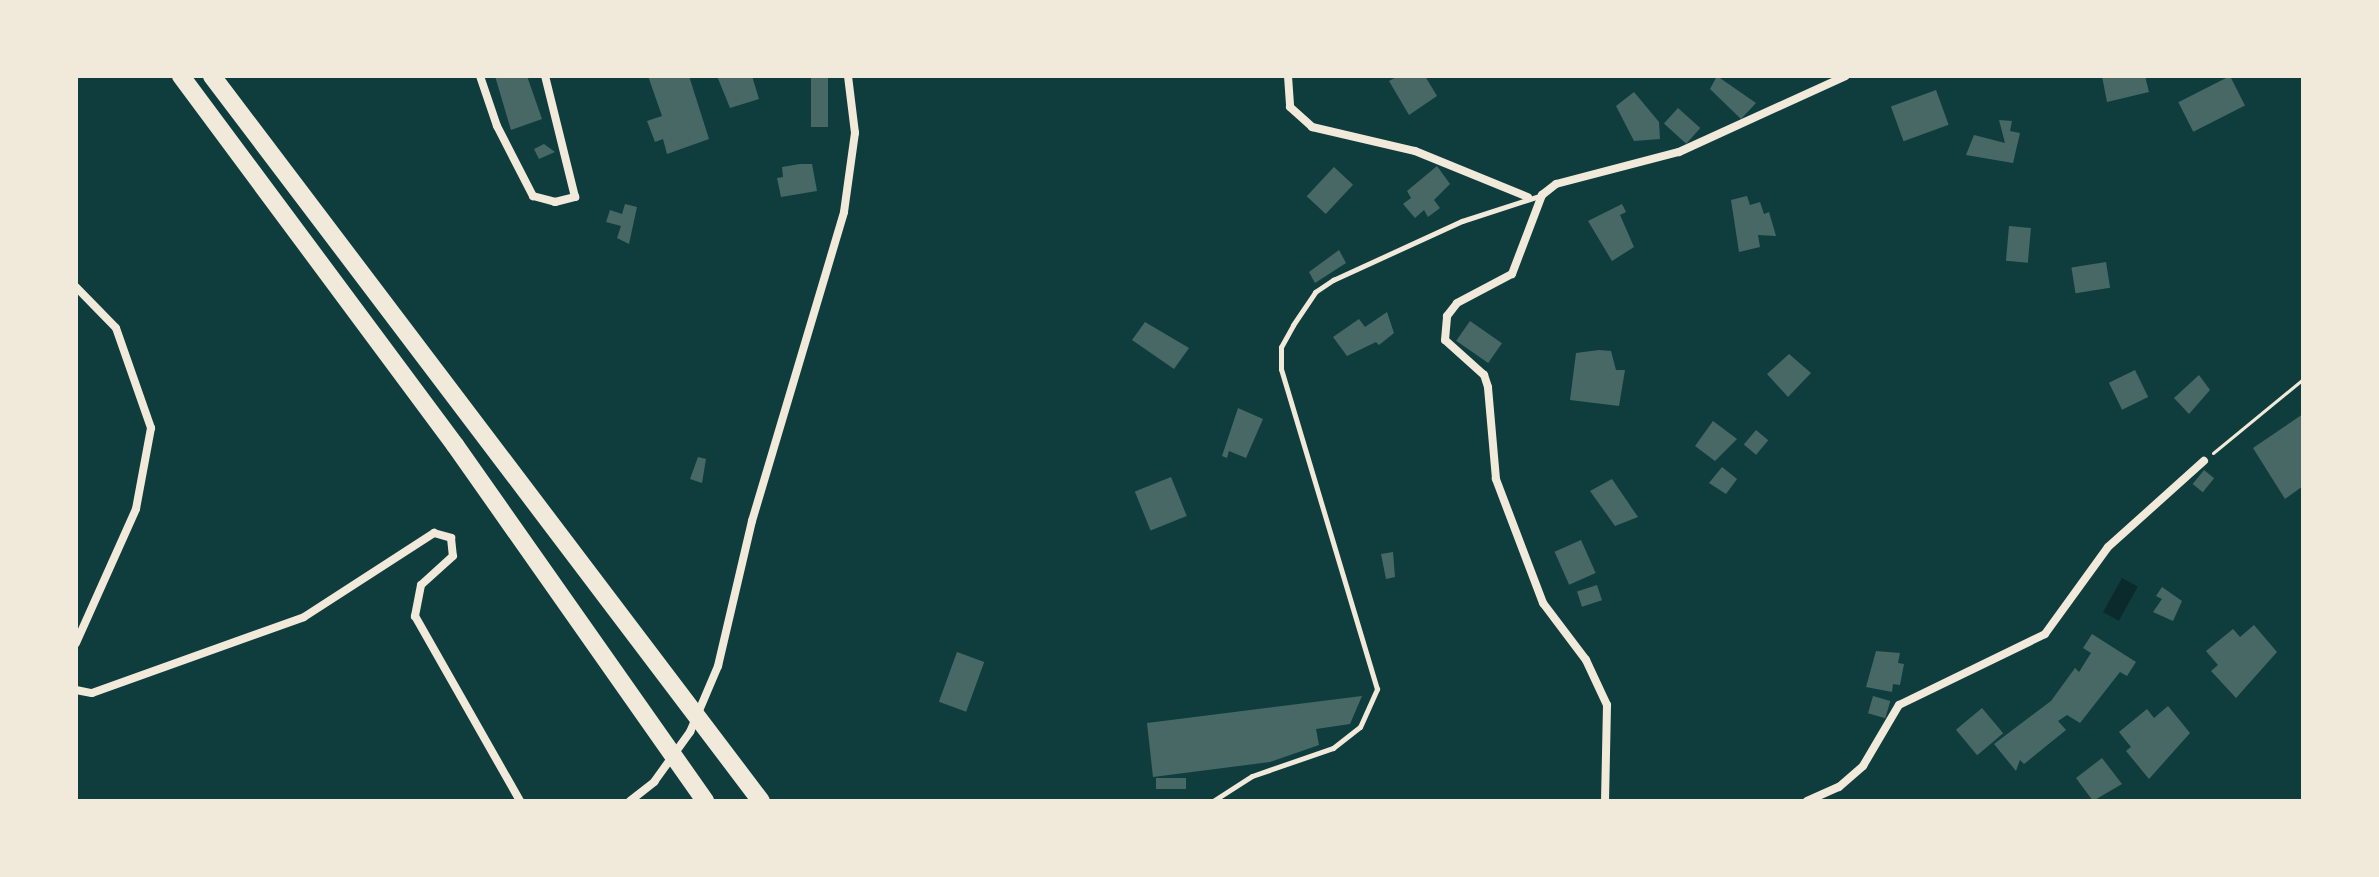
<!DOCTYPE html>
<style>
body{margin:0}
#map{position:relative;width:2379px;height:877px;overflow:hidden;background:#0f3d3e;font-family:"Asap Condensed",sans-serif}
div>[style]{position:absolute}
[style*='--x']{left:calc(var(--x)*1px);top:calc(var(--y)*1px);width:calc(var(--w)*1px);rotate:calc(var(--a)*1deg)}
.water>*{inset:0;background:#0a2a2b;transform-origin:0 0}
.building>*{inset:0;background:#486865;transform-origin:0 0}
.path>*{height:3px;margin:-1.5px;padding:0 1.5px;transform-origin:1.5px;border-radius:1.5px;background:#f1e9da}
.service>*{height:5px;margin:-2.5px;padding:0 2.5px;transform-origin:2.5px;border-radius:2.5px;background:#f1e9da}
.minor>*{height:8px;margin:-4px;padding:0 4px;transform-origin:4px;border-radius:4px;background:#f1e9da}
.motorway>*{height:18px;margin:-9px;padding:0 9px;transform-origin:9px;border-radius:9px;background:#f1e9da}
span{translate:-50% -50%;white-space:nowrap;text-align:center;line-height:1.15;-webkit-text-stroke:6px #f1e9da;paint-order:stroke}
.frame{position:absolute;inset:0;border:78px solid #f1e9da;pointer-events:none}
</style>
<div id="map">
<div class="water">
<div style="left:2122px;top:578px;width:18px;height:39px;rotate:29deg"></div>
</div>
<div class="building">
<div style="clip-path:polygon(495px 76px,527px 76px,542px 119px,511px 130px)"></div>
<div style="clip-path:polygon(648px 76px,689px 76px,709px 139px,667px 154px,663px 139px,655px 142px,647px 121px,662px 116px)"></div>
<div style="clip-path:polygon(717px 76px,752px 76px,759px 99px,730px 108px)"></div>
<div style="left:811px;top:76px;width:17px;height:51px"></div>
<div style="clip-path:polygon(1398px 76px,1425px 76px,1437px 96px,1409px 115px,1389px 81px)"></div>
<div style="clip-path:polygon(1717px 76px,1756px 103px,1741px 119px,1710px 89px)"></div>
<div style="clip-path:polygon(2102px 76px,2145px 76px,2149px 92px,2107px 102px)"></div>
<div style="left:2230px;top:76px;width:33px;height:58px;rotate:63deg"></div>
<div style="left:1936px;top:90px;width:37px;height:48px;rotate:70deg"></div>
<div style="clip-path:polygon(1634px 92px,1659px 122px,1660px 139px,1634px 141px,1616px 106px)"></div>
<div style="left:1678px;top:108px;width:30px;height:21px;rotate:42deg"></div>
<div style="clip-path:polygon(1999px 120px,2012px 121px,2010px 131px,2020px 133px,2013px 163px,1966px 155px,1974px 135px,2005px 143px)"></div>
<div style="clip-path:polygon(544px 144px,555px 152px,539px 159px,534px 149px)"></div>
<div style="clip-path:polygon(800px 164px,812px 164px,817px 191px,781px 197px,777px 178px,783px 177px,782px 167px)"></div>
<div style="clip-path:polygon(1437px 166px,1450px 184px,1434px 200px,1440px 208px,1428px 217px,1424px 210px,1415px 218px,1403px 204px,1411px 198px,1407px 191px)"></div>
<div style="left:1334px;top:167px;width:26px;height:40px;rotate:43deg"></div>
<div style="clip-path:polygon(1747px 196px,1750px 205px,1760px 202px,1764px 214px,1769px 212px,1776px 236px,1758px 235px,1760px 247px,1739px 252px,1731px 200px)"></div>
<div style="clip-path:polygon(625px 204px,637px 207px,629px 244px,617px 238px,621px 226px,606px 222px,610px 210px,622px 214px)"></div>
<div style="clip-path:polygon(1622px 204px,1626px 212px,1620px 215px,1634px 247px,1612px 261px,1588px 221px)"></div>
<div style="left:2009px;top:226px;width:22px;height:35px;rotate:5deg"></div>
<div style="clip-path:polygon(1339px 250px,1346px 263px,1315px 283px,1309px 272px)"></div>
<div style="left:2106px;top:262px;width:26px;height:35px;rotate:81deg"></div>
<div style="clip-path:polygon(1387px 312px,1394px 333px,1379px 345px,1376px 342px,1347px 356px,1333px 337px,1359px 319px,1365px 327px)"></div>
<div style="left:1470px;top:321px;width:39px;height:24px;rotate:35deg"></div>
<div style="clip-path:polygon(1145px 322px,1189px 348px,1174px 369px,1132px 340px)"></div>
<div style="clip-path:polygon(1599px 350px,1611px 351px,1616px 370px,1625px 370px,1619px 406px,1570px 400px,1576px 353px)"></div>
<div style="clip-path:polygon(1789px 354px,1811px 373px,1788px 397px,1767px 374px)"></div>
<div style="left:2135px;top:370px;width:30px;height:29px;rotate:64deg"></div>
<div style="clip-path:polygon(2199px 375px,2210px 390px,2189px 414px,2174px 398px)"></div>
<div style="clip-path:polygon(1238px 408px,1263px 419px,1246px 458px,1229px 451px,1227px 458px,1222px 456px)"></div>
<div style="clip-path:polygon(2303px 414px,2303px 486px,2285px 499px,2253px 448px)"></div>
<div style="clip-path:polygon(1713px 421px,1737px 439px,1715px 461px,1695px 446px)"></div>
<div style="left:1756px;top:430px;width:16px;height:19px;rotate:40deg"></div>
<div style="clip-path:polygon(698px 457px,706px 459px,702px 483px,690px 479px)"></div>
<div style="clip-path:polygon(1722px 467px,1737px 479px,1726px 494px,1709px 483px)"></div>
<div style="left:2204px;top:470px;width:13px;height:18px;rotate:39deg"></div>
<div style="left:1171px;top:477px;width:42px;height:39px;rotate:68deg"></div>
<div style="clip-path:polygon(1612px 479px,1638px 517px,1615px 526px,1590px 491px)"></div>
<div style="left:1581px;top:540px;width:36px;height:29px;rotate:66deg"></div>
<div style="clip-path:polygon(1393px 552px,1395px 577px,1386px 579px,1381px 554px)"></div>
<div style="left:1597px;top:585px;width:16px;height:21px;rotate:72deg"></div>
<div style="clip-path:polygon(2162px 587px,2182px 601px,2173px 621px,2153px 612px,2162px 599px,2156px 596px)"></div>
<div style="clip-path:polygon(2254px 625px,2277px 652px,2236px 698px,2211px 671px,2218px 665px,2206px 651px,2233px 629px,2240px 637px)"></div>
<div style="clip-path:polygon(2092px 634px,2136px 662px,2127px 676px,2120px 672px,2080px 723px,2067px 715px,2058px 721px,2066px 730px,2024px 764px,2020px 760px,2016px 771px,1994px 744px,2051px 701px,2075px 668px,2079px 672px,2091px 653px,2083px 648px)"></div>
<div style="clip-path:polygon(1876px 651px,1900px 653px,1898px 663px,1904px 664px,1900px 685px,1893px 684px,1892px 692px,1866px 687px)"></div>
<div style="left:957px;top:652px;width:29px;height:53px;rotate:20deg"></div>
<div style="clip-path:polygon(1362px 696px,1350px 724px,1316px 729px,1319px 745px,1270px 762px,1153px 777px,1147px 723px)"></div>
<div style="left:1873px;top:696px;width:18px;height:18px;rotate:16deg"></div>
<div style="clip-path:polygon(2168px 706px,2190px 733px,2149px 779px,2126px 751px,2131px 747px,2119px 732px,2147px 709px,2154px 718px)"></div>
<div style="left:1982px;top:708px;width:33px;height:34px;rotate:50deg"></div>
<div style="clip-path:polygon(2102px 758px,2122px 784px,2093px 801px,2076px 778px)"></div>
<div style="left:1186px;top:778px;width:11px;height:30px;rotate:90deg"></div>
</div>
<div class="path">
<div style="--x:2213;--y:453;--w:117;--a:-39.4"></div>
</div>
<div class="service">
<div style="--x:1213;--y:801;--w:46;--a:-32.7"></div>
<div style="--x:1252;--y:776;--w:86;--a:-19.1"></div>
<div style="--x:1333;--y:748;--w:34;--a:-38"></div>
<div style="--x:1360;--y:727;--w:42;--a:-65.9"></div>
<div style="--x:1377;--y:689;--w:334;--a:-106.7"></div>
<div style="--x:1281;--y:369;--w:22;--a:-90"></div>
<div style="--x:1281;--y:347;--w:25;--a:-61"></div>
<div style="--x:1293;--y:325;--w:40;--a:-56"></div>
<div style="--x:1315;--y:292;--w:22;--a:-34"></div>
<div style="--x:1333;--y:280;--w:142;--a:-24.6"></div>
<div style="--x:1462;--y:221;--w:84;--a:-18"></div>
</div>
<div class="minor">
<div style="--x:480;--y:76;--w:53;--a:71.2"></div>
<div style="--x:497;--y:126;--w:79;--a:62.8"></div>
<div style="--x:533;--y:196;--w:23;--a:15"></div>
<div style="--x:555;--y:202;--w:21;--a:-14"></div>
<div style="--x:575;--y:197;--w:125;--a:-103.9"></div>
<div style="--x:1288;--y:76;--w:31;--a:86"></div>
<div style="--x:1290;--y:107;--w:30;--a:42"></div>
<div style="--x:1312;--y:127;--w:106;--a:13.1"></div>
<div style="--x:1415;--y:151;--w:122;--a:22.2"></div>
<div style="--x:76;--y:287;--w:57;--a:45.7"></div>
<div style="--x:116;--y:328;--w:106;--a:70.7"></div>
<div style="--x:151;--y:428;--w:82;--a:100.5"></div>
<div style="--x:136;--y:509;--w:147;--a:114.1"></div>
<div style="--x:76;--y:690;--w:16;--a:11"></div>
<div style="--x:92;--y:693;--w:225;--a:-19.7"></div>
<div style="--x:304;--y:617;--w:155;--a:-32.9"></div>
<div style="--x:434;--y:533;--w:18;--a:16"></div>
<div style="--x:451;--y:538;--w:18;--a:84"></div>
<div style="--x:453;--y:556;--w:43;--a:137.8"></div>
<div style="--x:421;--y:585;--w:32;--a:101"></div>
<div style="--x:415;--y:616;--w:213;--a:60.4"></div>
<div style="--x:630;--y:801;--w:31;--a:-38"></div>
<div style="--x:654;--y:782;--w:62;--a:-54.2"></div>
<div style="--x:690;--y:732;--w:72;--a:-67"></div>
<div style="--x:718;--y:666;--w:149;--a:-76.8"></div>
<div style="--x:752;--y:521;--w:322;--a:-73.4"></div>
<div style="--x:844;--y:212;--w:80;--a:-82.1"></div>
<div style="--x:855;--y:133;--w:57;--a:-97"></div>
<div style="--x:1605;--y:801;--w:96;--a:-88.8"></div>
<div style="--x:1607;--y:705;--w:50;--a:-115"></div>
<div style="--x:1586;--y:660;--w:71;--a:-127"></div>
<div style="--x:1543;--y:603;--w:133;--a:-110.8"></div>
<div style="--x:1496;--y:479;--w:92;--a:-95"></div>
<div style="--x:1488;--y:387;--w:13;--a:-108"></div>
<div style="--x:1484;--y:375;--w:52;--a:-138.1"></div>
<div style="--x:1445;--y:340;--w:24;--a:-85"></div>
<div style="--x:1447;--y:316;--w:16;--a:-52"></div>
<div style="--x:1457;--y:303;--w:62;--a:-27.8"></div>
<div style="--x:1512;--y:274;--w:85;--a:-69.2"></div>
<div style="--x:1542;--y:195;--w:18;--a:-38"></div>
<div style="--x:1556;--y:184;--w:127;--a:-14.6"></div>
<div style="--x:1679;--y:152;--w:183;--a:-24.5"></div>
<div style="--x:1807;--y:801;--w:35;--a:-24"></div>
<div style="--x:1839;--y:787;--w:32;--a:-41"></div>
<div style="--x:1863;--y:766;--w:71;--a:-59.5"></div>
<div style="--x:1899;--y:705;--w:162;--a:-25.9"></div>
<div style="--x:2045;--y:634;--w:107;--a:-54.1"></div>
<div style="--x:2108;--y:547;--w:129;--a:-41.9"></div>
</div>
<div class="motorway">
<div style="--x:181;--y:76;--w:460;--a:53.4"></div>
<div style="--x:455;--y:445;--w:435;--a:54.9"></div>
<div style="--x:212;--y:76;--w:909;--a:52.87"></div>
</div>
<div class="frame"></div>
</div>
